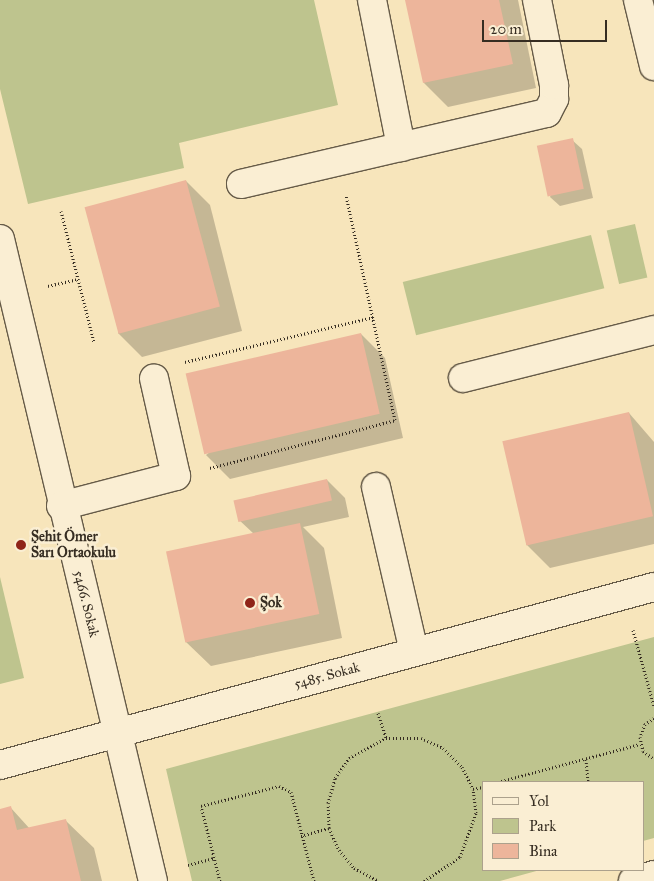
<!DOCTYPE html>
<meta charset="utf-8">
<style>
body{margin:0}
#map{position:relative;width:654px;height:881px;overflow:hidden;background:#f7e5bb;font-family:"IM FELL Great Primer",serif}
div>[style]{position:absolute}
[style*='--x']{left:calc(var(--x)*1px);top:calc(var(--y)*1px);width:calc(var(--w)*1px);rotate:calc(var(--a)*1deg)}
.green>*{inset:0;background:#bec48e;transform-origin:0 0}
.shadow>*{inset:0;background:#0003}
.building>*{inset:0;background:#edb59b;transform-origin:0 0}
.path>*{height:3px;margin-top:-1.5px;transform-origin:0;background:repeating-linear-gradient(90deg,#362d22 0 1px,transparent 0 3.5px)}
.roads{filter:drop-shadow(1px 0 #665b48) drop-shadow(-1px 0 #665b48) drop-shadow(0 1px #665b48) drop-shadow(0 -1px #665b48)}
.minor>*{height:28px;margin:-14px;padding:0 14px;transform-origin:14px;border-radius:14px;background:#faeed3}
.dots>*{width:14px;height:14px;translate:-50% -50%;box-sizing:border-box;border:2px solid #faeed3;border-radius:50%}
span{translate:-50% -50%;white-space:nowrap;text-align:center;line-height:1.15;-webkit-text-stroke:5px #faeed3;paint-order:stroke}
.poi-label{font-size:14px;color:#362d22;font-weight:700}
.left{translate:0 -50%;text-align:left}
.street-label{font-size:14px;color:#362d22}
.legend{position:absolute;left:482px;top:781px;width:162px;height:90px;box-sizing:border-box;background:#faeed3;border:1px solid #aca18c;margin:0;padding:6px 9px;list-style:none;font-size:15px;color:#362d22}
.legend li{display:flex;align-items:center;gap:10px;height:25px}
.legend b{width:25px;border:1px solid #aca18c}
.scale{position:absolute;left:482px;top:20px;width:125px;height:22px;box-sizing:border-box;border:2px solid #362d22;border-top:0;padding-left:6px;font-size:15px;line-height:18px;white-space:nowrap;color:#362d22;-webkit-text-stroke:4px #faeed3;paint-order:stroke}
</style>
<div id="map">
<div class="green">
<div style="clip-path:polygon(0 0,314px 0,338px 105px,179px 143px,184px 168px,28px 204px,0 89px)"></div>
<div style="left:635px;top:224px;width:55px;height:29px;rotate:77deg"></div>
<div style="left:591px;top:235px;width:55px;height:194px;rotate:76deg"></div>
<div style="clip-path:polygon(0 577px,24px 678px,0 684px)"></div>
<div style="clip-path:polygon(654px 637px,654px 838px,643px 841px,643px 782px,483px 782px,483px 870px,540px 870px,500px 881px,192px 881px,166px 769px)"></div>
</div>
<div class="shadow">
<div style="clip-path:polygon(406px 0,518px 0,536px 88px,448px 107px,424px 83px)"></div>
<div style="clip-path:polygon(572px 140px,582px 149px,593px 198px,560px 206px,550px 197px)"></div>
<div style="clip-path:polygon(186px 181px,210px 205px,242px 331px,142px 357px,118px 333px)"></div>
<div style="clip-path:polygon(361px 334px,385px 358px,403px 438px,230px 479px,206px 455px)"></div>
<div style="clip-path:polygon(629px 413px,654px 442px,654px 544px,550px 568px,526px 544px)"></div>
<div style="clip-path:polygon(327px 480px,345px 498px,349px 517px,303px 527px,324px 548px,342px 638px,211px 666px,186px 642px,168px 553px,254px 534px,238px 519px)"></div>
<div style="clip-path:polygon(11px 808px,30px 829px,65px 820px,94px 848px,102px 881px,0 881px,0 810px)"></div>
</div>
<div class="building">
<div style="clip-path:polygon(405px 0,499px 0,513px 64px,423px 83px)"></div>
<div style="left:573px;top:138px;width:52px;height:37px;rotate:78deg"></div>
<div style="left:186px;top:180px;width:131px;height:105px;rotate:75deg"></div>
<div style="left:361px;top:333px;width:83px;height:180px;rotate:77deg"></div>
<div style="left:629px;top:412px;width:107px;height:130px;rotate:77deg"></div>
<div style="left:327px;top:479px;width:22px;height:96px;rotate:77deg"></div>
<div style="left:300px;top:523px;width:93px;height:137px;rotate:78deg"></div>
<div style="clip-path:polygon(11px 806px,17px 830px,66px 819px,81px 881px,0 881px,0 809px)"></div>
</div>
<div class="path">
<div style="--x:61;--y:211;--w:135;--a:75.9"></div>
<div style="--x:48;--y:286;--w:31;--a:-13"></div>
<div style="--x:185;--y:362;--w:194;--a:-13.4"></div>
<div style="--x:210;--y:468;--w:191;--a:-14.5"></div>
<div style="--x:395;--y:420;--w:229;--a:-102.3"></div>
<div style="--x:633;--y:630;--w:79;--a:74.6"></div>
<div style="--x:378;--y:713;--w:26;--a:72"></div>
<div style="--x:654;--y:718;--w:11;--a:146"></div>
<div style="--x:645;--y:724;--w:14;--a:111"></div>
<div style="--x:640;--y:737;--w:14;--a:78"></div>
<div style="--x:643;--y:751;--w:14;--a:36"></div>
<div style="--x:586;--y:759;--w:23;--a:85"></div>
<div style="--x:498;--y:782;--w:147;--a:-15"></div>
<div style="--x:329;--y:828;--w:24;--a:66"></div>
<div style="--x:339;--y:850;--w:23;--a:50"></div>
<div style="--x:354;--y:868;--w:27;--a:28"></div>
<div style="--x:301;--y:836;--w:29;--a:-16"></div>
<div style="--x:329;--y:828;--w:25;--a:-92"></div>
<div style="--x:328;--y:803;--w:26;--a:-74"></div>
<div style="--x:335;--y:778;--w:24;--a:-55"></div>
<div style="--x:349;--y:758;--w:42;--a:-28.4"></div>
<div style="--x:386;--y:738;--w:35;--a:0"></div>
<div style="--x:421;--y:738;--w:24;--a:24"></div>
<div style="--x:443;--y:748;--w:27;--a:45"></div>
<div style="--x:462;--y:767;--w:25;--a:63"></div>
<div style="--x:473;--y:789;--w:10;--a:-11"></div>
<div style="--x:188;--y:865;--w:27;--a:-15"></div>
<div style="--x:220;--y:881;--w:77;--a:-104.2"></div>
<div style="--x:201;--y:806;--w:81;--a:-14.4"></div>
<div style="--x:279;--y:786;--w:13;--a:27"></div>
<div style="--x:291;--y:792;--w:92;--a:75.5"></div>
<div style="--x:424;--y:881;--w:43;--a:-33.7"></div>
<div style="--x:460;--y:857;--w:47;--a:-70"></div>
<div style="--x:476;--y:813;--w:24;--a:-97"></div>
</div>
<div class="roads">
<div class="minor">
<div style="--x:372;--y:0;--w:150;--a:78.8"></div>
<div style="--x:638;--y:0;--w:68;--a:76.4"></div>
<div style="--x:241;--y:184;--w:314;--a:-13.1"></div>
<div style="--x:547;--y:113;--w:16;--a:-63"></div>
<div style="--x:554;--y:99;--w:14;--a:-90"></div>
<div style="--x:554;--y:85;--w:87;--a:-101.3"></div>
<div style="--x:0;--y:239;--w:660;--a:76.6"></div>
<div style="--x:463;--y:378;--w:197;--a:-14.1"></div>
<div style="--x:376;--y:487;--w:169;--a:77"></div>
<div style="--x:61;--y:506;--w:119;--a:-14.6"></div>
<div style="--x:176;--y:476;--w:100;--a:-102.7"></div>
<div style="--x:0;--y:765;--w:678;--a:-15.23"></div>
<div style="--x:633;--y:881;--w:22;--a:-16"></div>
</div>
</div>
<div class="dots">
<div style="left:21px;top:545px;background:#8f2418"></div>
<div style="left:250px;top:603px;background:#8f2418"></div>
</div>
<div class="poi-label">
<span class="left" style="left:31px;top:545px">Şehit Ömer<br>Sarı Ortaokulu</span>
<span class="left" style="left:260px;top:603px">Şok</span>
</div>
<div class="street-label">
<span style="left:86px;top:604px;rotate:76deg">5466. Sokak</span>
<span style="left:327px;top:676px;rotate:-15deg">5485. Sokak</span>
</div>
<ul class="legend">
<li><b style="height:6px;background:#faeed3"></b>Yol</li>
<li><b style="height:14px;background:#bec48e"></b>Park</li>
<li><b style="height:14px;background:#edb59b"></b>Bina</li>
</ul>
<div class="scale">20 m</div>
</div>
